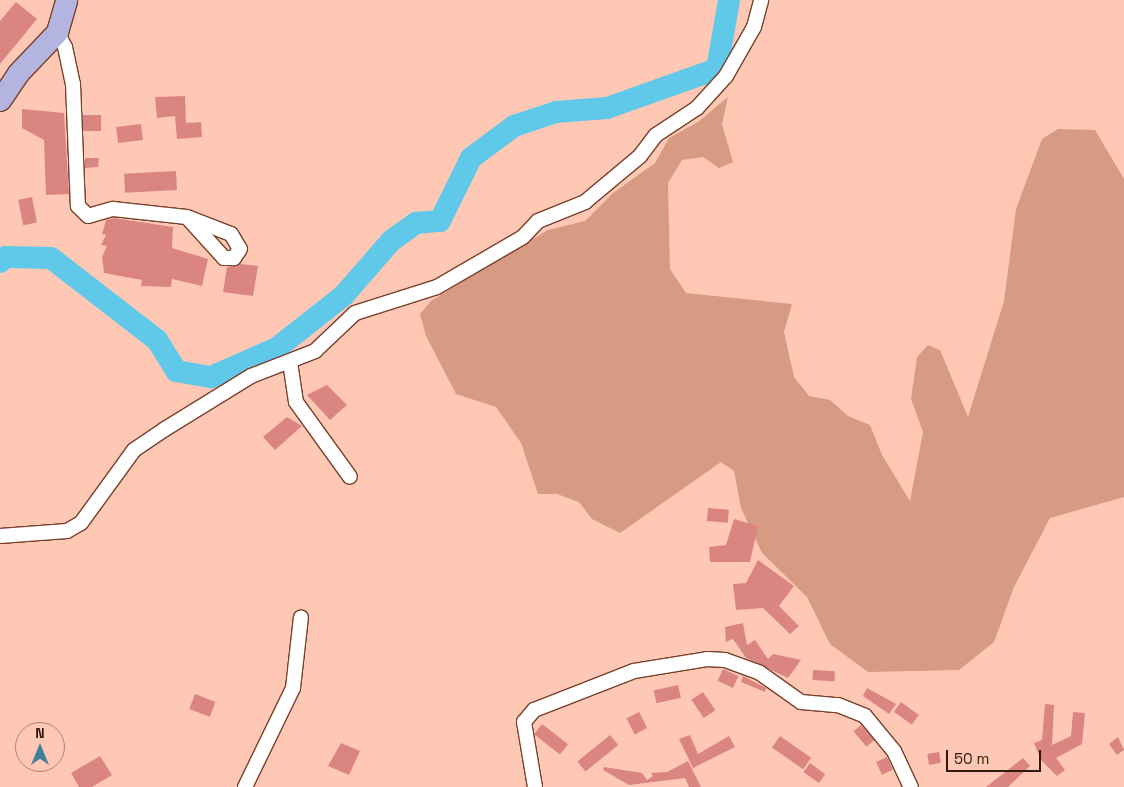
<!DOCTYPE html>
<style>
body{margin:0}
#map{position:relative;width:1124px;height:787px;overflow:hidden;background:#ffc8b4;font-family:"Space Grotesk",sans-serif}
div>[style]{position:absolute}
[style*='--x']{left:calc(var(--x)*1px);top:calc(var(--y)*1px);width:calc(var(--w)*1px);rotate:calc(var(--a)*1deg)}
.green>*{inset:0;background:#d79a83}
.river>*{height:22px;margin:-11px;padding:0 11px;transform-origin:11px;border-radius:11px;background:#60c9ea}
.building>*{inset:0;background:#db8583;transform-origin:0 0}
.roads{filter:drop-shadow(1px 0 #79402a) drop-shadow(-1px 0 #79402a) drop-shadow(0 1px #79402a) drop-shadow(0 -1px #79402a)}
.street>*{height:14px;margin:-7px;padding:0 7px;transform-origin:7px;border-radius:7px;background:#fff}
.primary>*{height:21px;margin:-10.5px;padding:0 10.5px;transform-origin:10.5px;border-radius:10.5px;background:#b3b5e0}
span{translate:-50% -50%;white-space:nowrap;text-align:center;line-height:1.15;-webkit-text-stroke:5px #ffc8b4;paint-order:stroke}
.north{position:absolute;left:15px;top:722px;width:50px;height:50px;box-sizing:border-box;background:#ffc8b4;border:1px solid #ad8272;border-radius:50%;rotate:0deg;font-size:14px;font-weight:700;line-height:20px;text-align:center;color:#321910}
.north::after{content:'';display:block;margin:auto;width:18px;height:22px;background:#407f94;clip-path:polygon(50% 0,100% 100%,50% 72%,0 100%)}
.scale{position:absolute;left:946px;top:750px;width:95px;height:22px;box-sizing:border-box;border:2px solid #321910;border-top:0;padding-left:6px;font-size:15px;line-height:18px;white-space:nowrap;color:#321910;-webkit-text-stroke:4px #ffc8b4;paint-order:stroke}
</style>
<div id="map">
<div class="green">
<div style="clip-path:polygon(728px 97px,722px 124px,733px 162px,719px 168px,703px 157px,682px 160px,668px 183px,670px 269px,686px 293px,792px 304px,784px 332px,794px 377px,809px 396px,830px 400px,848px 416px,870px 425px,882px 455px,910px 501px,923px 432px,911px 399px,917px 357px,928px 345px,940px 350px,968px 417px,1004px 301px,1016px 209px,1042px 139px,1058px 129px,1095px 130px,1124px 179px,1124px 497px,1050px 518px,1014px 587px,994px 642px,959px 670px,868px 672px,830px 644px,807px 597px,762px 553px,741px 508px,734px 471px,721px 462px,620px 533px,592px 519px,579px 502px,557px 494px,538px 494px,521px 443px,496px 407px,456px 394px,426px 336px,420px 314px,431px 301px,548px 230px,585px 221px,613px 193px,655px 163px,669px 138px,698px 122px)"></div>
</div>
<div class="river">
<div style="--x:0;--y:262;--w:8;--a:-40"></div>
<div style="--x:6;--y:257;--w:45;--a:1.3"></div>
<div style="--x:51;--y:258;--w:134;--a:37.7"></div>
<div style="--x:157;--y:340;--w:36;--a:58"></div>
<div style="--x:176;--y:371;--w:36;--a:10"></div>
<div style="--x:211;--y:377;--w:72;--a:-23.7"></div>
<div style="--x:277;--y:348;--w:85;--a:-38.3"></div>
<div style="--x:344;--y:295;--w:72;--a:-49"></div>
<div style="--x:391;--y:241;--w:31;--a:-36"></div>
<div style="--x:416;--y:223;--w:24;--a:-5"></div>
<div style="--x:440;--y:221;--w:70;--a:-63.8"></div>
<div style="--x:471;--y:158;--w:54;--a:-36.7"></div>
<div style="--x:514;--y:126;--w:44;--a:-18.4"></div>
<div style="--x:556;--y:112;--w:51;--a:-4.5"></div>
<div style="--x:607;--y:108;--w:117;--a:-19.5"></div>
<div style="--x:717;--y:69;--w:70;--a:-80.1"></div>
</div>
<div class="building">
<div style="clip-path:polygon(16px 2px,37px 19px,0 64px,0 21px)"></div>
<div style="clip-path:polygon(185px 96px,186px 123px,201px 122px,202px 137px,177px 139px,175px 116px,157px 118px,155px 97px)"></div>
<div style="clip-path:polygon(22px 109px,64px 113px,69px 194px,46px 195px,44px 140px,22px 128px)"></div>
<div style="left:83px;top:115px;width:18px;height:16px"></div>
<div style="left:141px;top:124px;width:16px;height:25px;rotate:83deg"></div>
<div style="clip-path:polygon(85px 158px,99px 158px,98px 167px,85px 168px)"></div>
<div style="left:176px;top:171px;width:19px;height:52px;rotate:87deg"></div>
<div style="left:32px;top:197px;width:26px;height:14px;rotate:79deg"></div>
<div style="clip-path:polygon(114px 218px,173px 227px,172px 248px,208px 259px,202px 286px,172px 279px,171px 287px,141px 286px,142px 280px,104px 273px,102px 257px,107px 246px,101px 245px,106px 235px,102px 234px,106px 220px)"></div>
<div style="clip-path:polygon(241px 264px,258px 266px,253px 296px,223px 292px,227px 267px)"></div>
<div style="clip-path:polygon(327px 385px,347px 405px,330px 420px,307px 395px)"></div>
<div style="clip-path:polygon(287px 417px,302px 426px,275px 450px,263px 437px)"></div>
<div style="left:708px;top:508px;width:21px;height:13px;rotate:5deg"></div>
<div style="clip-path:polygon(734px 519px,758px 526px,750px 562px,710px 562px,709px 547px,726px 545px)"></div>
<div style="clip-path:polygon(758px 560px,794px 586px,779px 606px,799px 626px,790px 634px,763px 608px,736px 610px,733px 584px,746px 583px)"></div>
<div style="clip-path:polygon(743px 623px,747px 645px,755px 640px,768px 659px,773px 654px,801px 660px,788px 678px,746px 658px,733px 639px,726px 642px,725px 627px)"></div>
<div style="left:723px;top:669px;width:17px;height:13px;rotate:25deg"></div>
<div style="left:813px;top:670px;width:22px;height:10px;rotate:3deg"></div>
<div style="clip-path:polygon(743px 676px,766px 688px,765px 692px,741px 682px)"></div>
<div style="left:678px;top:685px;width:13px;height:25px;rotate:77deg"></div>
<div style="clip-path:polygon(867px 688px,896px 704px,889px 714px,863px 696px)"></div>
<div style="left:703px;top:692px;width:22px;height:14px;rotate:56deg"></div>
<div style="left:195px;top:694px;width:22px;height:16px;rotate:21deg"></div>
<div style="left:901px;top:702px;width:22px;height:12px;rotate:36deg"></div>
<div style="clip-path:polygon(1045px 704px,1054px 705px,1052px 745px,1071px 736px,1073px 712px,1085px 713px,1082px 744px,1056px 758px,1065px 770px,1057px 776px,1041px 760px,1034px 743px,1042px 740px)"></div>
<div style="left:639px;top:712px;width:18px;height:14px;rotate:63deg"></div>
<div style="left:542px;top:724px;width:33px;height:13px;rotate:38deg"></div>
<div style="left:861px;top:725px;width:20px;height:10px;rotate:49deg"></div>
<div style="left:610px;top:735px;width:13px;height:42px;rotate:51deg"></div>
<div style="clip-path:polygon(690px 735px,698px 754px,729px 736px,735px 747px,693px 768px,679px 739px)"></div>
<div style="left:780px;top:736px;width:38px;height:14px;rotate:35deg"></div>
<div style="clip-path:polygon(1118px 737px,1124px 750px,1117px 755px,1109px 744px)"></div>
<div style="clip-path:polygon(341px 743px,360px 751px,349px 775px,328px 766px)"></div>
<div style="left:939px;top:752px;width:11px;height:12px;rotate:80deg"></div>
<div style="clip-path:polygon(100px 756px,112px 775px,92px 787px,79px 787px,71px 773px)"></div>
<div style="left:887px;top:757px;width:14px;height:12px;rotate:65deg"></div>
<div style="clip-path:polygon(1023px 758px,1030px 766px,1008px 787px,986px 787px)"></div>
<div style="clip-path:polygon(688px 761px,701px 787px,689px 787px,685px 778px,629px 785px,603px 770px,604px 767px,642px 773px,647px 780px,653px 776px,651px 773px,667px 772px)"></div>
<div style="left:810px;top:763px;width:19px;height:11px;rotate:36deg"></div>
</div>
<div class="roads">
<div class="street">
<div style="--x:57;--y:32;--w:17;--a:62"></div>
<div style="--x:65;--y:47;--w:38;--a:78"></div>
<div style="--x:73;--y:84;--w:122;--a:87.7"></div>
<div style="--x:78;--y:206;--w:14;--a:45"></div>
<div style="--x:88;--y:216;--w:26;--a:-16"></div>
<div style="--x:113;--y:209;--w:74;--a:6.2"></div>
<div style="--x:187;--y:217;--w:47;--a:21.1"></div>
<div style="--x:231;--y:234;--w:17;--a:59"></div>
<div style="--x:240;--y:249;--w:11;--a:124"></div>
<div style="--x:234;--y:258;--w:10;--a:180"></div>
<div style="--x:224;--y:258;--w:55;--a:-132.1"></div>
<div style="--x:290;--y:362;--w:40;--a:81.5"></div>
<div style="--x:296;--y:402;--w:92;--a:54.2"></div>
<div style="--x:0;--y:536;--w:67;--a:-4.3"></div>
<div style="--x:67;--y:531;--w:16;--a:-30"></div>
<div style="--x:81;--y:523;--w:90;--a:-54"></div>
<div style="--x:134;--y:450;--w:37;--a:-34"></div>
<div style="--x:165;--y:429;--w:101;--a:-31.6"></div>
<div style="--x:251;--y:376;--w:69;--a:-21.3"></div>
<div style="--x:315;--y:351;--w:55;--a:-43.5"></div>
<div style="--x:355;--y:313;--w:86;--a:-17.6"></div>
<div style="--x:437;--y:287;--w:99;--a:-30.2"></div>
<div style="--x:523;--y:237;--w:22;--a:-47"></div>
<div style="--x:538;--y:221;--w:51;--a:-22"></div>
<div style="--x:585;--y:202;--w:72;--a:-39.9"></div>
<div style="--x:640;--y:156;--w:26;--a:-53"></div>
<div style="--x:656;--y:135;--w:49;--a:-33.4"></div>
<div style="--x:697;--y:108;--w:43;--a:-47.8"></div>
<div style="--x:726;--y:76;--w:56;--a:-60.3"></div>
<div style="--x:754;--y:27;--w:28;--a:-75"></div>
<div style="--x:245;--y:787;--w:110;--a:-64.1"></div>
<div style="--x:293;--y:688;--w:71;--a:-83.6"></div>
<div style="--x:535;--y:787;--w:66;--a:-99.6"></div>
<div style="--x:524;--y:722;--w:16;--a:-50"></div>
<div style="--x:534;--y:710;--w:107;--a:-21.3"></div>
<div style="--x:634;--y:671;--w:74;--a:-9.3"></div>
<div style="--x:707;--y:659;--w:18;--a:3"></div>
<div style="--x:725;--y:660;--w:37;--a:20"></div>
<div style="--x:760;--y:673;--w:50;--a:35.3"></div>
<div style="--x:801;--y:702;--w:37;--a:5"></div>
<div style="--x:838;--y:705;--w:29;--a:22"></div>
<div style="--x:865;--y:716;--w:45;--a:50.4"></div>
<div style="--x:894;--y:751;--w:40;--a:65"></div>
</div>
<div class="primary">
<div style="--x:0;--y:100;--w:32;--a:-56"></div>
<div style="--x:18;--y:73;--w:57;--a:-46.4"></div>
<div style="--x:57;--y:32;--w:33;--a:-74"></div>
</div>
</div>
<div class="north">N</div>
<div class="scale">50 m</div>
</div>
